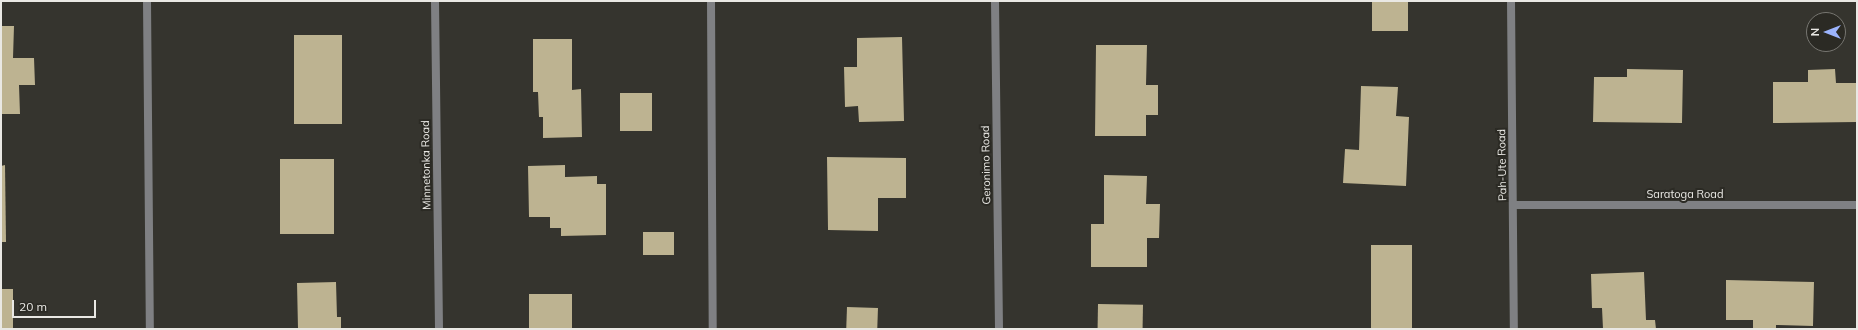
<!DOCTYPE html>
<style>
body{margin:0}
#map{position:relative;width:1858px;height:330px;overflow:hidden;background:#35342e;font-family:Mulish,sans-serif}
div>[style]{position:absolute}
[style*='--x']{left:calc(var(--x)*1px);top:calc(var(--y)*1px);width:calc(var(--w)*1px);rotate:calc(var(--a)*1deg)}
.building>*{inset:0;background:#bdb391;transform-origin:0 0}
.service>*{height:8px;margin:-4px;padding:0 4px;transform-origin:4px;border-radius:4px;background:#7f8083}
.minor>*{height:8px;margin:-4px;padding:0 4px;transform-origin:4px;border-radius:4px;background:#7f8083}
span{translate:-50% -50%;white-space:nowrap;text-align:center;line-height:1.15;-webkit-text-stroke:4px #2b2a24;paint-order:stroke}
.street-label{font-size:11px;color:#e9e8e4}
.frame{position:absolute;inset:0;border:2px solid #e9e8e4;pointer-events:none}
.north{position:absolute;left:1806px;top:12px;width:40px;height:40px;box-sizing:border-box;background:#2b2a24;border:1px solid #777671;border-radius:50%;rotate:270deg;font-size:11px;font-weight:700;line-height:16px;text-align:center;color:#e9e8e4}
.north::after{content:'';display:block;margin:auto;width:14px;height:18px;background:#9cb4fd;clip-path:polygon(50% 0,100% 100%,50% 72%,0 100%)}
.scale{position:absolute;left:12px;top:300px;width:84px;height:18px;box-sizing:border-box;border:2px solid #e9e8e4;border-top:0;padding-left:5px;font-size:12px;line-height:14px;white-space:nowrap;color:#e9e8e4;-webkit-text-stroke:3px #2b2a24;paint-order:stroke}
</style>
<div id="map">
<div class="building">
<div style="left:1372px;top:1px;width:36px;height:30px"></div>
<div style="clip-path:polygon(1px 26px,14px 26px,13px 58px,34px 58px,35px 85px,19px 85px,20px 114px,1px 114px)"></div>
<div style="left:294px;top:35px;width:48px;height:89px"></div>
<div style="clip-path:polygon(902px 37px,904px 121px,859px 122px,858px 106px,845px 107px,844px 67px,857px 67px,857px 38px)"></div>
<div style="clip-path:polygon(533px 39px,572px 39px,572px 90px,581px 89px,582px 137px,543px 138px,543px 117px,539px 117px,538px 92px,533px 92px)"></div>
<div style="clip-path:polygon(1096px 45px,1147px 45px,1146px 85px,1158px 85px,1158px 115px,1146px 115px,1146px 136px,1095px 136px)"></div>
<div style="clip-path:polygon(1627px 69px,1683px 70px,1682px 123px,1593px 122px,1594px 77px,1627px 77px)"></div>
<div style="clip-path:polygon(1835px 69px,1836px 83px,1857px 83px,1857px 122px,1773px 123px,1773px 82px,1808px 82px,1808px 70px)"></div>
<div style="clip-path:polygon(1361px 86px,1398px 87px,1396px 116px,1409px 117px,1406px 186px,1343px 183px,1345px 149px,1359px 150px)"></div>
<div style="left:620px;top:93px;width:32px;height:38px"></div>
<div style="clip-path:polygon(827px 157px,906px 158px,906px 198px,878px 198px,878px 231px,828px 230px)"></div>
<div style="left:280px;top:159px;width:54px;height:75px"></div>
<div style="clip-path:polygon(5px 165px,6px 242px,1px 242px,1px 166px)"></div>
<div style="clip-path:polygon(565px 165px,565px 177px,597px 176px,597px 184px,606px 184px,606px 235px,561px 236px,561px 228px,550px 228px,550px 217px,529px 217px,528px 166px)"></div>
<div style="clip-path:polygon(1104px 175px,1147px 176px,1146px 204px,1160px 204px,1159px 238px,1147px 238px,1147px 267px,1091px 267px,1091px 224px,1104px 224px)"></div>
<div style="left:674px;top:232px;width:23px;height:31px;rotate:90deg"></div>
<div style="left:1371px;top:245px;width:41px;height:84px"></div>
<div style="clip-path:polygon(1644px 272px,1646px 320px,1655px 320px,1656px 329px,1603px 329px,1602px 308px,1592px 308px,1591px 274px)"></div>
<div style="clip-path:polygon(1726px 280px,1814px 282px,1813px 326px,1776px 325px,1776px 329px,1753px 329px,1753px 320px,1726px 320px)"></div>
<div style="clip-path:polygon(336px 282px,337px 317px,341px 317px,341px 329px,298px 329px,297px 283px)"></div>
<div style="left:1px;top:289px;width:12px;height:40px"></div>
<div style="left:529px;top:294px;width:43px;height:35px"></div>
<div style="left:1098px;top:304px;width:45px;height:25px;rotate:1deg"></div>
<div style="left:847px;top:307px;width:31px;height:22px;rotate:2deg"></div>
</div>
<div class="service">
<div style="--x:147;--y:1;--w:328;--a:89.5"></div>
<div style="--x:711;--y:1;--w:328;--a:89.7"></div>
</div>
<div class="minor">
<div style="--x:435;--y:1;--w:328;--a:89.3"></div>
<div style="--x:995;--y:1;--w:328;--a:89.3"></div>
<div style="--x:1511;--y:1;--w:328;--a:89.5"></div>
<div style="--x:1513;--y:205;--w:344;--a:0"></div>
</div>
<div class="street-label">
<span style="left:426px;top:165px;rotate:-91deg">Minnetonka Road</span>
<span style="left:986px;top:165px;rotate:-91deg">Geronimo Road</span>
<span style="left:1502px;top:165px;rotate:-91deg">Pah-Ute Road</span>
<span style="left:1685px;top:194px">Saratoga Road</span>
</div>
<div class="frame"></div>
<div class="north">N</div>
<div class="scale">20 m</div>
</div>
